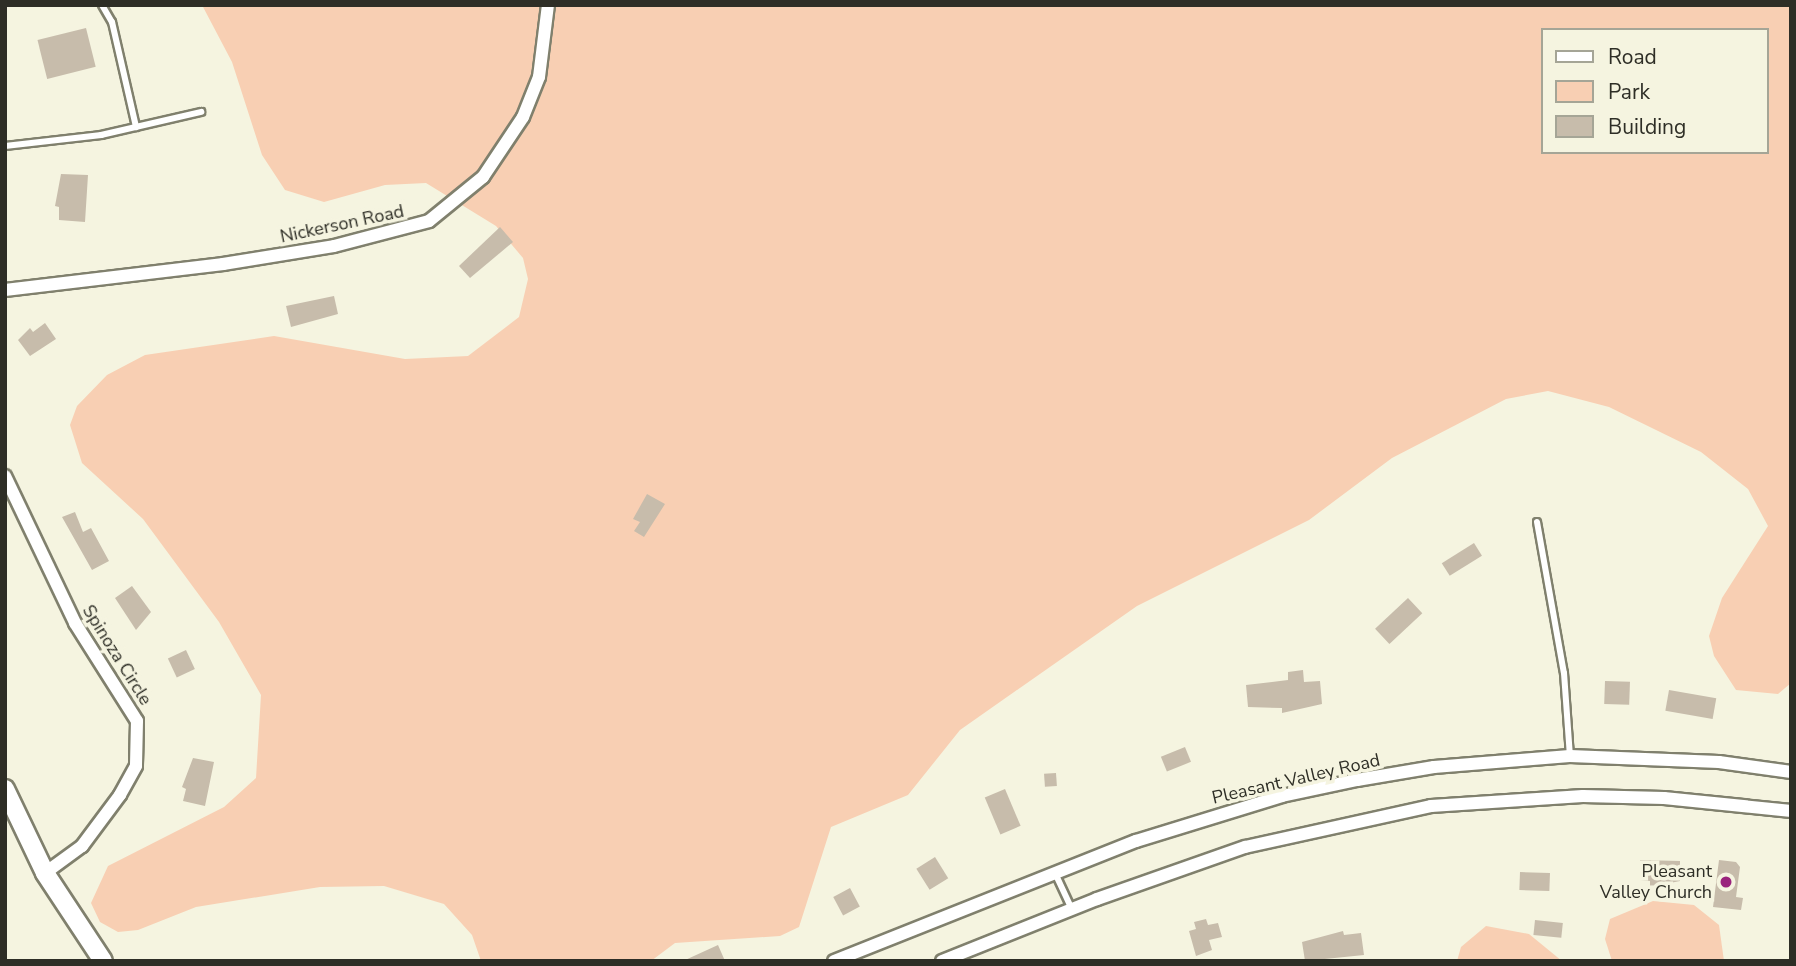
<!DOCTYPE html>
<style>
body{margin:0}
#map{position:relative;width:1796px;height:966px;overflow:hidden;background:#f5f4e0;font-family:"Nunito Sans",sans-serif}
div>[style]{position:absolute}
[style*='--x']{left:calc(var(--x)*1px);top:calc(var(--y)*1px);width:calc(var(--w)*1px);rotate:calc(var(--a)*1deg)}
.green>*{inset:0;background:#f8cfb3}
.building>*{inset:0;background:#c7bcab;transform-origin:0 0}
.roads{filter:drop-shadow(2px 0 #80806d) drop-shadow(-2px 0 #80806d) drop-shadow(0 2px #80806d) drop-shadow(0 -2px #80806d)}
.lane>*{height:6px;margin:-3px;padding:0 3px;transform-origin:3px;border-radius:3px;background:#fff}
.street>*{height:12px;margin:-6px;padding:0 6px;transform-origin:6px;border-radius:6px;background:#fff}
.secondary>*{height:18px;margin:-9px;padding:0 9px;transform-origin:9px;border-radius:9px;background:#fff}
.dots>*{width:19px;height:19px;translate:-50% -50%;box-sizing:border-box;border:4px solid #f5f4e0;border-radius:50%}
span{translate:-50% -50%;white-space:nowrap;text-align:center;line-height:1.15;-webkit-text-stroke:7px #f5f4e0;paint-order:stroke}
.street-label{font-size:18px;color:#2e2e26}
.poi-label{font-size:18px;color:#2e2e26}
.right{translate:-100% -50%;text-align:right}
.frame{position:absolute;inset:0;border:7px solid #2e2e26;pointer-events:none}
.legend{position:absolute;left:1541px;top:28px;width:228px;height:126px;box-sizing:border-box;background:#f5f4e0;border:2px solid #a5a596;margin:0;padding:9px 12px;list-style:none;font-size:21px;color:#2e2e26}
.legend li{display:flex;align-items:center;gap:14px;height:35px}
.legend b{width:35px;border:2px solid #a5a596}
</style>
<div id="map">
<div class="green">
<div style="clip-path:polygon(evenodd,202px 5px,1791px 5px,1791px 683px,1778px 694px,1736px 690px,1714px 656px,1709px 636px,1722px 598px,1768px 526px,1748px 489px,1701px 452px,1609px 407px,1548px 391px,1506px 399px,1392px 458px,1309px 520px,1137px 606px,960px 730px,908px 795px,831px 827px,799px 927px,780px 936px,675px 943px,651px 961px,481px 961px,472px 935px,444px 904px,384px 886px,320px 887px,196px 907px,138px 930px,118px 932px,100px 922px,91px 903px,108px 866px,224px 807px,256px 778px,261px 695px,219px 622px,143px 519px,82px 463px,70px 425px,77px 406px,107px 375px,145px 355px,274px 336px,405px 359px,468px 356px,519px 317px,528px 279px,523px 258px,496px 226px,426px 183px,385px 185px,324px 202px,285px 190px,262px 155px,232px 62px,202px 5px,1542px 30px,1766px 30px,1766px 152px,1542px 152px,1542px 30px)"></div>
<div style="clip-path:polygon(1653px 901px,1694px 905px,1719px 925px,1724px 961px,1612px 961px,1605px 939px,1610px 919px)"></div>
<div style="clip-path:polygon(1486px 926px,1529px 934px,1562px 961px,1457px 961px,1461px 947px)"></div>
</div>
<div class="building">
<div style="left:86px;top:28px;width:40px;height:50px;rotate:76deg"></div>
<div style="clip-path:polygon(61px 174px,88px 175px,85px 222px,59px 220px,59px 207px,55px 206px)"></div>
<div style="clip-path:polygon(500px 227px,513px 242px,470px 278px,459px 266px)"></div>
<div style="clip-path:polygon(334px 296px,338px 314px,291px 327px,286px 306px)"></div>
<div style="clip-path:polygon(45px 323px,56px 339px,30px 356px,18px 340px,30px 328px,33px 332px)"></div>
<div style="clip-path:polygon(647px 494px,665px 504px,644px 537px,634px 531px,640px 522px,633px 519px)"></div>
<div style="clip-path:polygon(75px 512px,83px 532px,91px 528px,109px 561px,92px 570px,62px 517px)"></div>
<div style="left:1474px;top:543px;width:15px;height:38px;rotate:58deg"></div>
<div style="clip-path:polygon(132px 586px,151px 612px,136px 630px,115px 598px)"></div>
<div style="left:1408px;top:598px;width:21px;height:45px;rotate:47deg"></div>
<div style="left:186px;top:650px;width:21px;height:20px;rotate:65deg"></div>
<div style="clip-path:polygon(1303px 670px,1304px 682px,1320px 681px,1322px 704px,1282px 713px,1282px 708px,1248px 707px,1246px 685px,1288px 680px,1288px 672px)"></div>
<div style="left:1605px;top:681px;width:25px;height:23px;rotate:2deg"></div>
<div style="left:1669px;top:690px;width:48px;height:21px;rotate:10deg"></div>
<div style="left:1185px;top:747px;width:16px;height:26px;rotate:68deg"></div>
<div style="clip-path:polygon(193px 758px,214px 762px,205px 806px,183px 801px,186px 789px,182px 787px)"></div>
<div style="left:1056px;top:773px;width:13px;height:12px;rotate:86deg"></div>
<div style="left:1005px;top:789px;width:40px;height:22px;rotate:67deg"></div>
<div style="left:935px;top:857px;width:25px;height:22px;rotate:58deg"></div>
<div style="clip-path:polygon(1640px 860px,1680px 861px,1680px 881px,1650px 887px,1650px 881px,1640px 880px)"></div>
<div style="clip-path:polygon(1719px 860px,1736px 862px,1740px 867px,1736px 897px,1743px 898px,1741px 910px,1713px 907px)"></div>
<div style="left:1520px;top:872px;width:30px;height:18px;rotate:2deg"></div>
<div style="left:850px;top:888px;width:21px;height:19px;rotate:62deg"></div>
<div style="clip-path:polygon(1206px 919px,1208px 925px,1218px 923px,1222px 937px,1209px 940px,1212px 950px,1196px 956px,1189px 931px,1196px 929px,1194px 922px)"></div>
<div style="left:1535px;top:920px;width:28px;height:15px;rotate:6deg"></div>
<div style="clip-path:polygon(1343px 931px,1344px 935px,1361px 933px,1364px 955px,1305px 961px,1302px 942px)"></div>
<div style="clip-path:polygon(718px 945px,725px 961px,683px 961px)"></div>
</div>
<div class="roads">
<div class="lane">
<div style="--x:102;--y:5;--w:20;--a:60"></div>
<div style="--x:112;--y:22;--w:108;--a:77.1"></div>
<div style="--x:5;--y:146;--w:97;--a:-6.5"></div>
<div style="--x:101;--y:135;--w:103;--a:-13"></div>
<div style="--x:1537;--y:522;--w:153;--a:79.9"></div>
<div style="--x:1564;--y:673;--w:83;--a:85.9"></div>
<div style="--x:1055;--y:873;--w:40;--a:65"></div>
</div>
<div class="street">
<div style="--x:5;--y:290;--w:220;--a:-6.8"></div>
<div style="--x:223;--y:264;--w:112;--a:-9.2"></div>
<div style="--x:334;--y:246;--w:98;--a:-14.7"></div>
<div style="--x:429;--y:221;--w:70;--a:-39.2"></div>
<div style="--x:483;--y:177;--w:72;--a:-56.3"></div>
<div style="--x:523;--y:117;--w:43;--a:-68.2"></div>
<div style="--x:539;--y:77;--w:73;--a:-82.9"></div>
<div style="--x:5;--y:476;--w:163;--a:64.5"></div>
<div style="--x:75;--y:623;--w:116;--a:57.7"></div>
<div style="--x:137;--y:721;--w:45;--a:91.3"></div>
<div style="--x:136;--y:766;--w:33;--a:119"></div>
<div style="--x:120;--y:795;--w:64;--a:126.7"></div>
<div style="--x:82;--y:846;--w:46;--a:143.9"></div>
<div style="--x:834;--y:961;--w:325;--a:-21.7"></div>
<div style="--x:1136;--y:841;--w:153;--a:-17.1"></div>
<div style="--x:1282;--y:796;--w:77;--a:-12"></div>
<div style="--x:1357;--y:780;--w:78;--a:-9.6"></div>
<div style="--x:1434;--y:767;--w:136;--a:-4.6"></div>
<div style="--x:1570;--y:756;--w:149;--a:2.3"></div>
<div style="--x:1719;--y:762;--w:73;--a:7.9"></div>
<div style="--x:942;--y:961;--w:167;--a:-21.8"></div>
<div style="--x:1097;--y:899;--w:157;--a:-19.4"></div>
<div style="--x:1245;--y:847;--w:190;--a:-12.4"></div>
<div style="--x:1431;--y:806;--w:152;--a:-3.8"></div>
<div style="--x:1583;--y:796;--w:81;--a:1.4"></div>
<div style="--x:1664;--y:798;--w:128;--a:5.8"></div>
</div>
<div class="secondary">
<div style="--x:5;--y:789;--w:93;--a:64.5"></div>
<div style="--x:45;--y:873;--w:105;--a:56.6"></div>
</div>
</div>
<div class="dots">
<div style="left:1726px;top:882px;background:#9a237c"></div>
</div>
<div class="street-label">
<span style="left:342px;top:224px;rotate:-12deg">Nickerson Road</span>
<span style="left:117px;top:655px;rotate:58deg">Spinoza Circle</span>
<span style="left:1296px;top:779px;rotate:-13deg">Pleasant Valley Road</span>
</div>
<div class="poi-label">
<span class="right" style="left:1712px;top:882px">Pleasant<br>Valley Church</span>
</div>
<div class="frame"></div>
<ul class="legend">
<li><b style="height:9px;background:#fff"></b>Road</li>
<li><b style="height:19px;background:#f8cfb3"></b>Park</li>
<li><b style="height:19px;background:#c7bcab"></b>Building</li>
</ul>
</div>
